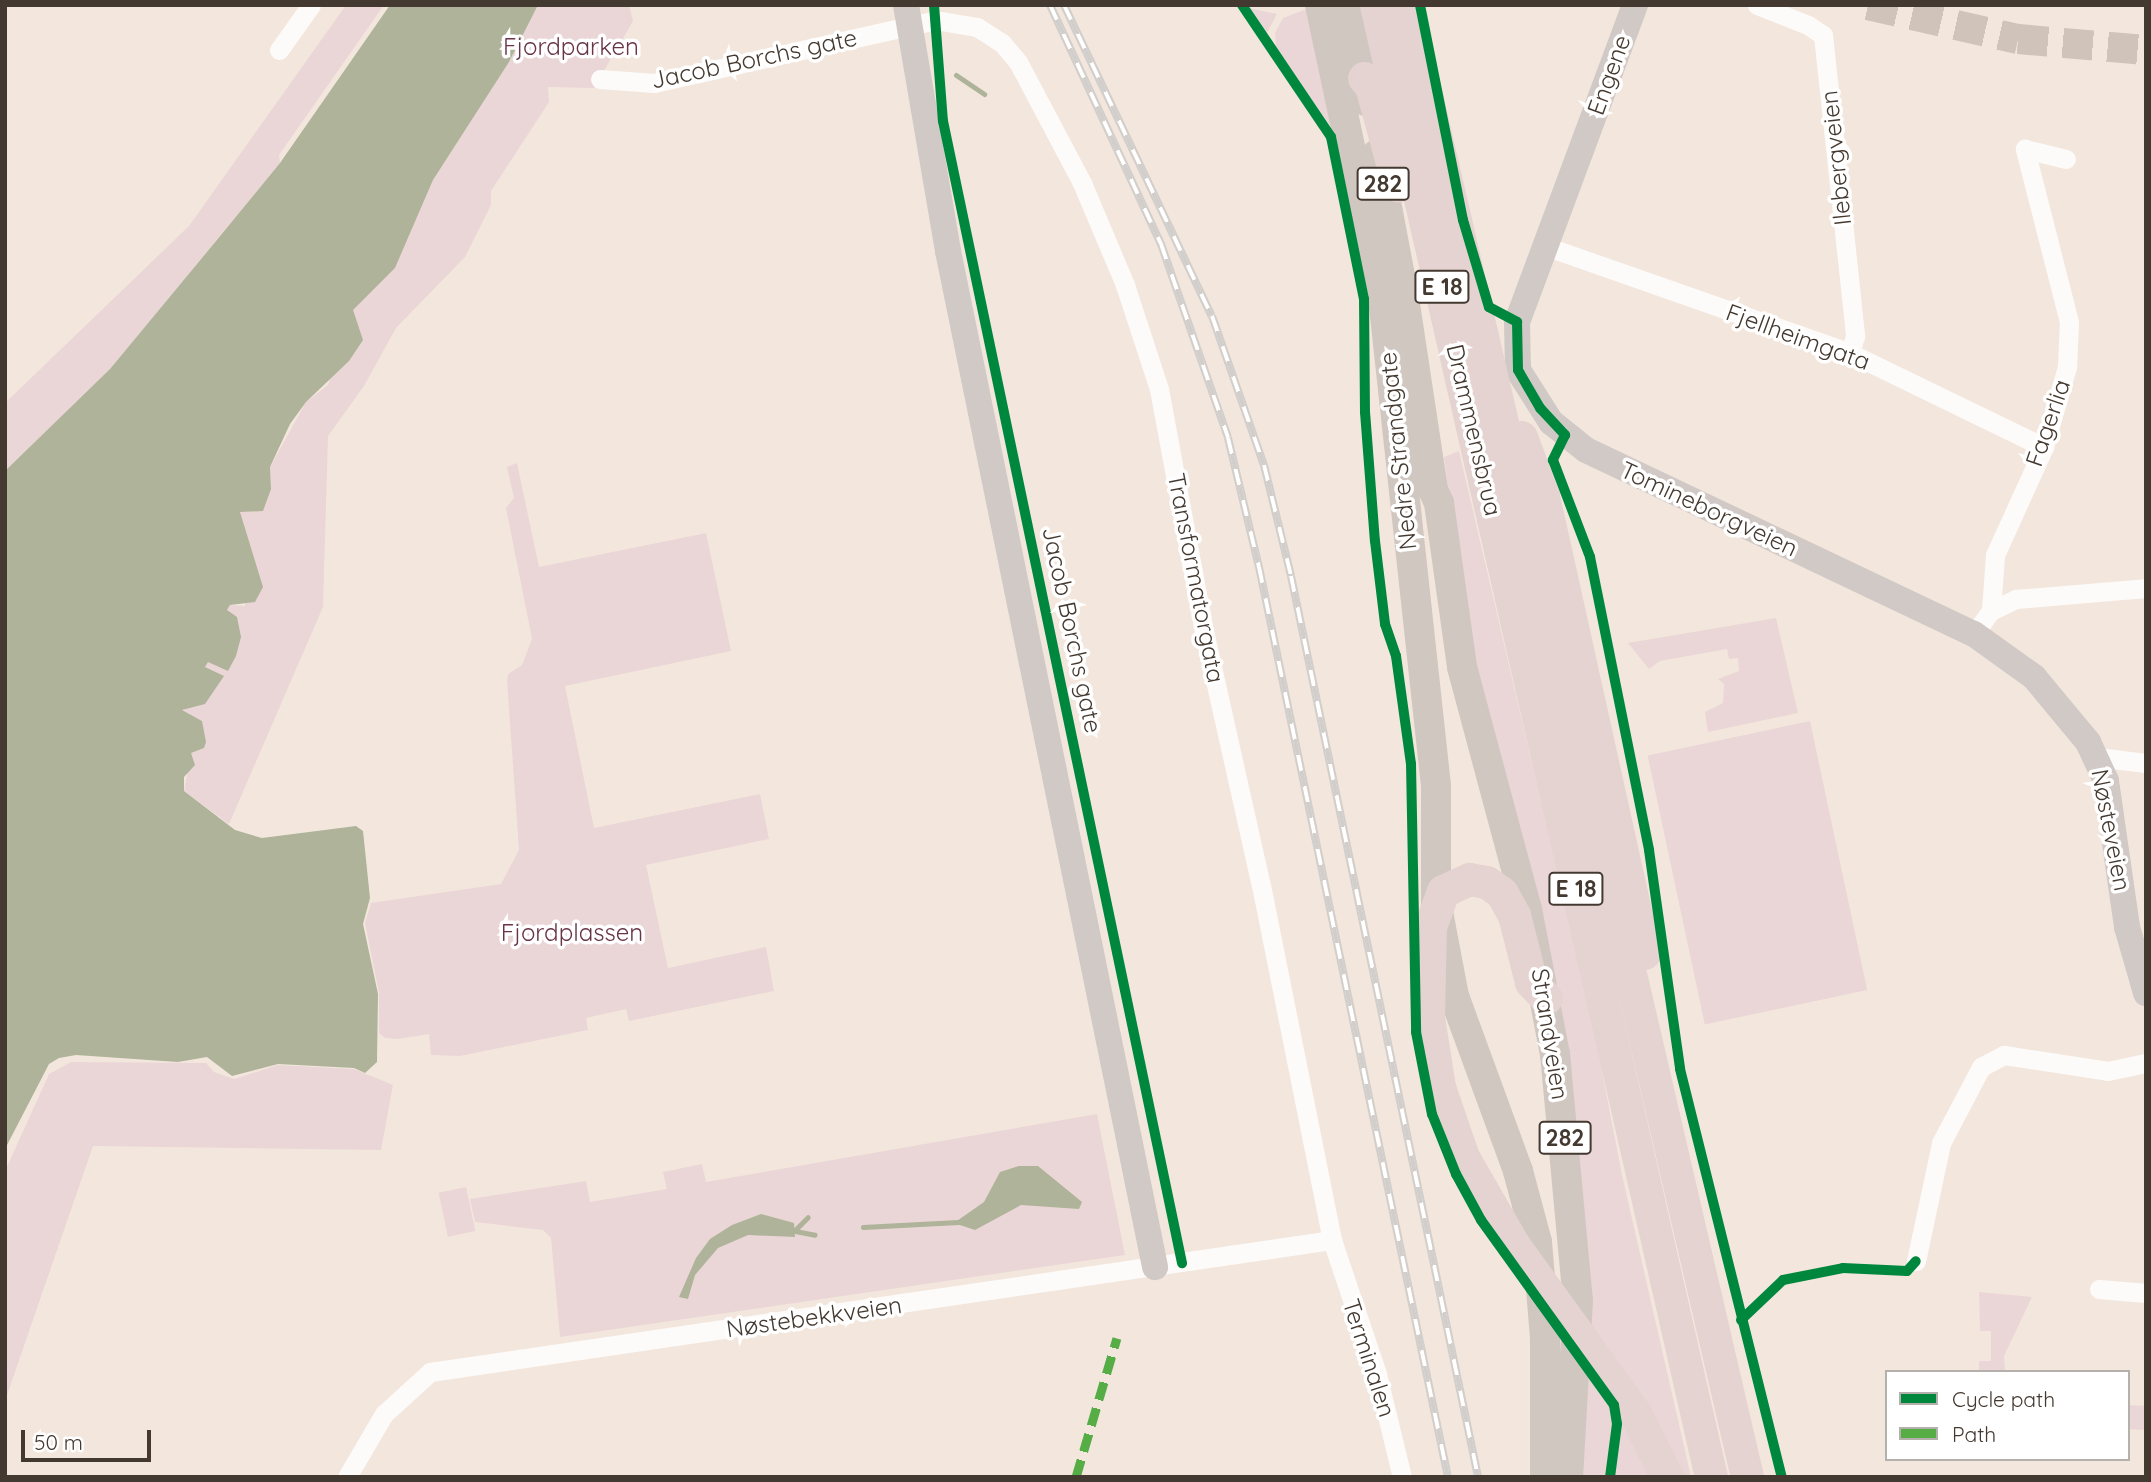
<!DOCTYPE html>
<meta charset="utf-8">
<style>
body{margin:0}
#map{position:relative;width:2151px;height:1482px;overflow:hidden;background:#f3e7dd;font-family:Quicksand,sans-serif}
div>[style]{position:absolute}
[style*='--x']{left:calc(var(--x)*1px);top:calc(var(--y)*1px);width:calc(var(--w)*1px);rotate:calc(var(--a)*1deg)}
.green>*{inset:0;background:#ead6d6;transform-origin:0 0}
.water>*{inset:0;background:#aeb399}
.stream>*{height:5px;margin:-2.5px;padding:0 2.5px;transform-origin:2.5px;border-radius:2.5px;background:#aeb399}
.primary-tunnel>*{height:30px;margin-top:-15px;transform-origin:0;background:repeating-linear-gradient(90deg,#d0c4ba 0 30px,transparent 0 45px)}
.street>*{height:19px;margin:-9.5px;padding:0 9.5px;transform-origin:9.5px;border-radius:9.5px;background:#fdfbfa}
.secondary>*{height:26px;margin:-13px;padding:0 13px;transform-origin:13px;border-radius:13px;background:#d1c9c6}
.primary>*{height:30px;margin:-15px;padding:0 15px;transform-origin:15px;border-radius:15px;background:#d1c7c1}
.highway>*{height:33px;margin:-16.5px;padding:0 16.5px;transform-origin:16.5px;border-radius:16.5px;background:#e4d3d0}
.rail>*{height:8px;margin-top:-4px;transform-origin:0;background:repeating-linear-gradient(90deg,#fff 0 16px,#d1cecb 0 32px);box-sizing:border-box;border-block:2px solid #d1cecb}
.quiet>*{height:9px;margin-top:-4.5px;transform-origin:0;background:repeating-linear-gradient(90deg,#56ac45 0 18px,transparent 0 27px)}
.cycleway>*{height:10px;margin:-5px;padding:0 5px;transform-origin:5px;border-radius:5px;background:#00873e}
span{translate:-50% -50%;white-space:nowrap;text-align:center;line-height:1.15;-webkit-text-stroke:7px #fff;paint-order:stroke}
.shield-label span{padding:2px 5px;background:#fff;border:2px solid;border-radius:5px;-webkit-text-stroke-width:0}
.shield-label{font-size:23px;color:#443930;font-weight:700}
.park-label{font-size:24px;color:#693447}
.street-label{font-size:24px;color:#443930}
.frame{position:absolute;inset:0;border:7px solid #443930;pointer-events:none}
.legend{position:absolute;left:1885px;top:1370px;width:245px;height:91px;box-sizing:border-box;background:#fff;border:2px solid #b4b0ac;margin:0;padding:9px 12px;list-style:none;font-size:21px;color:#443930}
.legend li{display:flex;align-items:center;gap:14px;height:35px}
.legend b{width:35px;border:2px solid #b4b0ac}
.scale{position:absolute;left:21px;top:1430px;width:130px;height:32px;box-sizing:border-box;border:4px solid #443930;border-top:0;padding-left:9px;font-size:21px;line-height:24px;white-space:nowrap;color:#443930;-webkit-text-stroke:5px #fff;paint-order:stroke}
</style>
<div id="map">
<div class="green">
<div style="clip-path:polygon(346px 5px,384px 5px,279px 155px,280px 163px,110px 369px,5px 471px,5px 403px,189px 226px)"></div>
<div style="clip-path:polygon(538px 5px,629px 5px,633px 21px,594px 88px,548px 87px,549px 102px,491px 191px,491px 205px,465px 257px,396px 328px,364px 386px,328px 436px,323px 607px,229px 824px,184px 791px,191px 753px,204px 748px,202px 721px,182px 710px,195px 705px,223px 676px,204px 667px,209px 661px,228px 671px,227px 610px,230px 605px,245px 606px,248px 542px,240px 512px,271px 489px,270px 467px,306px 402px,328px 385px,352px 310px,395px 268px,433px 180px,509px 62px)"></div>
<div style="clip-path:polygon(1249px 8px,1277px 14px,1267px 33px)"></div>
<div style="clip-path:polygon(1309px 8px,1331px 127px,1276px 47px,1275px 33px,1283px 18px)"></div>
<div style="clip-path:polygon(1459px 451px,1593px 1025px,1622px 1175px,1691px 1477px,1581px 1477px,1591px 1325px,1492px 744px,1463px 608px,1444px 457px)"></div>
<div style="clip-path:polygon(517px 463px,539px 567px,706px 533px,731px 651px,565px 686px,594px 828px,760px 794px,769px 839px,646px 865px,668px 968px,766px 947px,774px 991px,629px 1021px,626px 1009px,586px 1018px,588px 1030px,460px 1056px,431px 1055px,429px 1034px,398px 1039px,385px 1038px,379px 1033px,379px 993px,365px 923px,371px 903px,501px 884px,519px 850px,507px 681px,508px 674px,522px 665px,532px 639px,506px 508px,514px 498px,507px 467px)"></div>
<div style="clip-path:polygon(1776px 618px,1798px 713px,1708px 732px,1705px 712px,1723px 703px,1724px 684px,1718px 679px,1739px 671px,1738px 658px,1729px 659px,1727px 649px,1660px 661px,1649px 669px,1628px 643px)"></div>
<div style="left:1810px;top:721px;width:275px;height:166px;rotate:78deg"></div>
<div style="clip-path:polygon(71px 1062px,206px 1063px,214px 1072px,234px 1079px,278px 1065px,354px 1069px,393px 1085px,381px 1150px,93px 1146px,5px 1401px,5px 1171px,49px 1074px)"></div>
<div style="clip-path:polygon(1097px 1114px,1125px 1255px,560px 1337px,551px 1238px,543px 1230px,475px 1222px,470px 1199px,586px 1181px,590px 1202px,667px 1189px,663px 1172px,702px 1164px,706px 1182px)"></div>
<div style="left:466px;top:1187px;width:45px;height:28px;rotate:78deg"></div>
<div style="clip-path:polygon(1979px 1292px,2032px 1297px,2004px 1356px,2005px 1372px,1979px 1372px,1979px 1361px,1991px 1361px,1991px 1331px,1980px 1331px)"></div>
<div style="left:2128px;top:1405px;width:18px;height:24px;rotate:3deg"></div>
</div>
<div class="water">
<div style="clip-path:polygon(390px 5px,538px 5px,509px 62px,433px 180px,395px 268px,353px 310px,363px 340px,349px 361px,306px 402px,290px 424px,270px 467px,271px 489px,263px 511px,240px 512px,263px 587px,255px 602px,230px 605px,227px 610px,237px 617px,241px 637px,236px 656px,228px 671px,208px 662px,205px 667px,224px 676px,205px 704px,182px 710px,202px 721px,206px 742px,204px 748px,191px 753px,195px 765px,184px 777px,184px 791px,235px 830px,262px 838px,356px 826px,363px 831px,370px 898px,363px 924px,378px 994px,377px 1062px,365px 1073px,354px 1068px,278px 1064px,232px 1076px,207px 1057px,178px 1062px,76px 1055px,59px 1058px,49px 1064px,5px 1149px,5px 471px,110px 369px,216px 241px,280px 163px)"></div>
<div style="clip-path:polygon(1019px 1166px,1038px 1166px,1082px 1202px,1079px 1209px,1021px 1205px,975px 1230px,954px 1223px,984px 1202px,1000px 1172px)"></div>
<div style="clip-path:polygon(761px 1214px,794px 1223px,795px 1237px,748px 1235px,718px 1248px,695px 1275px,688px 1299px,679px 1297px,696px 1258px,710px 1239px,732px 1225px)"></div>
</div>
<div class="stream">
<div style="--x:956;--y:75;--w:34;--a:34"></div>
<div style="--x:863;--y:1227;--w:95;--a:-3"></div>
<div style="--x:790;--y:1230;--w:25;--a:11"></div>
<div style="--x:795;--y:1230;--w:18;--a:-45"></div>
</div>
<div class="primary-tunnel">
<div style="--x:1868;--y:5;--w:154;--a:12.8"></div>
<div style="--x:2018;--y:39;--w:128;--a:4.9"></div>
</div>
<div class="street">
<div style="--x:1757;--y:5;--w:55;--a:21.4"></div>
<div style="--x:1808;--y:25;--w:18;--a:34"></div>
<div style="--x:1823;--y:35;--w:303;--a:83.9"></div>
<div style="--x:1855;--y:336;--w:18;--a:106"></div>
<div style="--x:279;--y:50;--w:55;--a:-54.6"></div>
<div style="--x:600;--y:79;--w:54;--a:4.2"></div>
<div style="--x:654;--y:83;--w:288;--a:-12.6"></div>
<div style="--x:935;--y:20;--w:43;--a:9.5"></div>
<div style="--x:977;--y:27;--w:30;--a:33"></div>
<div style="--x:1002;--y:43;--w:25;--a:50"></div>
<div style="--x:1018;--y:62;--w:137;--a:62.1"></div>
<div style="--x:1082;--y:183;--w:111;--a:67.1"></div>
<div style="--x:1125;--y:285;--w:109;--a:71.9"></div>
<div style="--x:1159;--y:389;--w:246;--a:79.5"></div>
<div style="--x:1204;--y:631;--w:260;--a:77.4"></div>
<div style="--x:1261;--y:885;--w:362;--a:78.7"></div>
<div style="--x:1332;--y:1240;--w:141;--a:71.4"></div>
<div style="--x:1377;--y:1374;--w:106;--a:76.4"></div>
<div style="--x:1545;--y:246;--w:323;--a:19.3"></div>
<div style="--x:1850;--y:353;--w:216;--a:25.9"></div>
<div style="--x:1991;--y:611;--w:56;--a:-85.9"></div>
<div style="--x:1995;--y:555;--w:119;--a:-65.6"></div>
<div style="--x:2044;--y:447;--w:83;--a:-74"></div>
<div style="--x:2067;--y:367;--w:45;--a:-87.5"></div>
<div style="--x:2069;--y:322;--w:179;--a:-104.3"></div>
<div style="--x:2025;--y:149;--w:42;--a:13.7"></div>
<div style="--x:1974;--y:634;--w:29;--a:-54"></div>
<div style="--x:1991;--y:611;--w:28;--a:-26"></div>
<div style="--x:2016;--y:599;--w:130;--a:-4.8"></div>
<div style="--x:2097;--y:757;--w:49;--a:7"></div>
<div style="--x:1916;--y:1261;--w:121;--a:-78"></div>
<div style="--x:1941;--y:1143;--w:86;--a:-62.2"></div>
<div style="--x:1981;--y:1067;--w:26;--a:-28"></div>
<div style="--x:2004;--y:1055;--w:105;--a:8.7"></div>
<div style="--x:2108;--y:1071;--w:39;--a:-12"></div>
<div style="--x:2099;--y:1289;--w:47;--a:4.9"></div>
<div style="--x:347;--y:1477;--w:73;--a:-59.6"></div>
<div style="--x:384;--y:1414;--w:62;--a:-42.4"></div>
<div style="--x:430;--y:1372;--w:912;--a:-8.33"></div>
</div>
<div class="secondary">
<div style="--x:906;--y:5;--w:250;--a:80.3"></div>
<div style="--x:948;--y:251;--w:1037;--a:78.48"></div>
<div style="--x:1635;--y:5;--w:338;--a:110.4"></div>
<div style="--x:1517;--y:322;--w:48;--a:88.8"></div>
<div style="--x:1518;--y:370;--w:62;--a:57.6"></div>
<div style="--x:1551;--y:422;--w:45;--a:38.7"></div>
<div style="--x:1586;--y:450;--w:429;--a:25.4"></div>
<div style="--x:1974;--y:634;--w:74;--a:35.6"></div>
<div style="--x:2034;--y:677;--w:85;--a:50.3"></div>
<div style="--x:2088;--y:742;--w:43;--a:65.2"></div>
<div style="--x:2106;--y:781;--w:148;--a:81.8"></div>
<div style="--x:2127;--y:927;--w:69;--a:73.9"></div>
</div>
<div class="primary">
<div style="--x:1320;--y:5;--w:309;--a:78"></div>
<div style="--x:1384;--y:307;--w:482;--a:83.8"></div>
<div style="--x:1436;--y:786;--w:115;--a:90"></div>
<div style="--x:1436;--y:901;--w:97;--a:79.3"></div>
<div style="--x:1454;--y:996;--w:186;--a:69.9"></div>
<div style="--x:1518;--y:1171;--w:73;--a:75"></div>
<div style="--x:1537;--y:1242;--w:96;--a:85.2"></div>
<div style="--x:1545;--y:1338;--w:139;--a:90"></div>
<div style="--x:1346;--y:5;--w:99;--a:77.8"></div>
<div style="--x:1377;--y:154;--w:139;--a:79.3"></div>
<div style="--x:1403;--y:291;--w:201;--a:81.4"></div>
<div style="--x:1433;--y:490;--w:14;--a:65"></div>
<div style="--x:1439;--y:503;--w:166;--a:82"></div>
<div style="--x:1462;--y:667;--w:251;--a:75"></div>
<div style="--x:1527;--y:909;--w:148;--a:79.1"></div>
<div style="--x:1555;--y:1054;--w:247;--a:84.7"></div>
<div style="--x:1578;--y:1300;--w:177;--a:93.2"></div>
</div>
<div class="highway">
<div style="--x:1376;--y:5;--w:1510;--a:77.18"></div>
<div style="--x:1405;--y:5;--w:1511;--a:76.92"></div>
<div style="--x:1364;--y:78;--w:11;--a:49"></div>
<div style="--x:1371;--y:86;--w:103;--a:74.7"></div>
<div style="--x:1521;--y:437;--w:63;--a:69.6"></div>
<div style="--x:1543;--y:496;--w:468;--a:77.5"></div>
<div style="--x:1546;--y:998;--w:22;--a:-133"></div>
<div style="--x:1531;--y:982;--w:69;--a:-104.2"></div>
<div style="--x:1514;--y:915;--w:25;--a:-119"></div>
<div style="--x:1502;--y:893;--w:19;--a:-145"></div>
<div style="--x:1486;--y:882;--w:17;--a:-170"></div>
<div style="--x:1469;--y:879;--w:29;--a:155"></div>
<div style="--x:1443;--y:891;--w:37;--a:110"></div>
<div style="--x:1430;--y:926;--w:91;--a:91.3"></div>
<div style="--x:1428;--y:1017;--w:71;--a:81.1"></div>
<div style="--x:1439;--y:1087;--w:74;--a:71.1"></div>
<div style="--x:1463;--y:1157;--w:100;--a:60.1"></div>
<div style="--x:1513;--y:1244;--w:208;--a:54.2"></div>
<div style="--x:1635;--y:1413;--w:72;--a:63.4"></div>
</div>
<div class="rail">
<div style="--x:1050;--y:5;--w:264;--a:65.1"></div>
<div style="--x:1161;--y:244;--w:205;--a:70.9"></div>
<div style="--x:1228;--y:438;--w:133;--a:76.5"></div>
<div style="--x:1259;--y:567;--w:929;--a:78.27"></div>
<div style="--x:1064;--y:5;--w:344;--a:64.6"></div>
<div style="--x:1212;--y:316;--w:158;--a:70.8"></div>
<div style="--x:1264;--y:465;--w:114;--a:76.3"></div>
<div style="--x:1291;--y:576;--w:920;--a:78.27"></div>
</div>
<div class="quiet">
<div style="--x:1076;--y:1477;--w:145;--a:-73.6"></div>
</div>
<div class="cycleway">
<div style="--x:934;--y:5;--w:116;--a:85.6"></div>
<div style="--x:943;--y:121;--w:1167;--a:78.18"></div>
<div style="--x:1242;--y:5;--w:159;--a:56"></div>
<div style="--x:1331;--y:137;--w:165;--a:78.5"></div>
<div style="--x:1364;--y:299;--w:113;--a:89.5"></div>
<div style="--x:1365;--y:412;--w:129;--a:85.6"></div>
<div style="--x:1375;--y:541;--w:84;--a:83.1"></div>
<div style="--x:1385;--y:624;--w:34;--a:71"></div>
<div style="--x:1396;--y:656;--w:109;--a:82.1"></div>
<div style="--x:1411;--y:764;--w:268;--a:88.9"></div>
<div style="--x:1416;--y:1032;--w:84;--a:79"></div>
<div style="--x:1432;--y:1114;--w:65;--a:68.2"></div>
<div style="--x:1456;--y:1174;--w:52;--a:61.5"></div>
<div style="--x:1481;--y:1220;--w:228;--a:54.3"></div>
<div style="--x:1614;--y:1405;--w:19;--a:81"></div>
<div style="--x:1617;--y:1424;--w:53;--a:97.5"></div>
<div style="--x:1420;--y:5;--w:219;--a:78.7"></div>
<div style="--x:1463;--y:220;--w:91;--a:73.4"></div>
<div style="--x:1489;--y:307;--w:32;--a:28"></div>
<div style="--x:1517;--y:322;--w:48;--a:88.8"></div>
<div style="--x:1518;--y:370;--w:44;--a:59.9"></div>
<div style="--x:1540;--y:408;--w:37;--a:47"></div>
<div style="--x:1565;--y:435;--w:28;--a:116"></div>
<div style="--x:1553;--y:460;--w:104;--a:69.1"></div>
<div style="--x:1590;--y:557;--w:299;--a:78.6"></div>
<div style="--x:1649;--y:850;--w:221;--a:81.9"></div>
<div style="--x:1680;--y:1069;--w:421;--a:76"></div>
<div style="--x:1741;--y:1320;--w:58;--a:-43.6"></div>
<div style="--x:1783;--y:1280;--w:61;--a:-11.3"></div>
<div style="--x:1843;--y:1268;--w:64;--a:2.7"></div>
<div style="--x:1907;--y:1271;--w:13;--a:-48"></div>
</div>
<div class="shield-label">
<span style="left:1383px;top:184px">282</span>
<span style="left:1442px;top:287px">E 18</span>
<span style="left:1576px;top:889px">E 18</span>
<span style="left:1565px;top:1138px">282</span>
</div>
<div class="park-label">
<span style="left:571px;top:47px">Fjordparken</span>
<span style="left:572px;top:933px">Fjordplassen</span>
</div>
<div class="street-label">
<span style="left:754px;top:59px;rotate:-12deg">Jacob Borchs gate</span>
<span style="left:1609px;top:75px;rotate:-70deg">Engene</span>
<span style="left:1836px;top:158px;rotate:-96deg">Ilebergveien</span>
<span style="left:1798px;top:337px;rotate:20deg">Fjellheimgata</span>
<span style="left:2048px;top:423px;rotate:-71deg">Fagerlia</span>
<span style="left:1474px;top:430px;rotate:77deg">Drammensbrua</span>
<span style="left:1398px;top:451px;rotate:-96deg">Nedre Strandgate</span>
<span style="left:1709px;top:509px;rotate:25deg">Tomineborgveien</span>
<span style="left:1196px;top:578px;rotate:79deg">Transformatorgata</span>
<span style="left:1072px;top:630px;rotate:78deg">Jacob Borchs gate</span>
<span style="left:2111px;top:830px;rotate:79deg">Nøsteveien</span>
<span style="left:1550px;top:1034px;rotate:81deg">Strandveien</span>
<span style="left:814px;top:1317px;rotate:-8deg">Nøstebekkveien</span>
<span style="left:1369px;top:1358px;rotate:72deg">Terminalen</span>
</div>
<div class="frame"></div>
<ul class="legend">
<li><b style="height:9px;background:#00873e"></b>Cycle path</li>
<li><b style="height:9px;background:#56ac45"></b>Path</li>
</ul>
<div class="scale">50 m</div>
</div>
